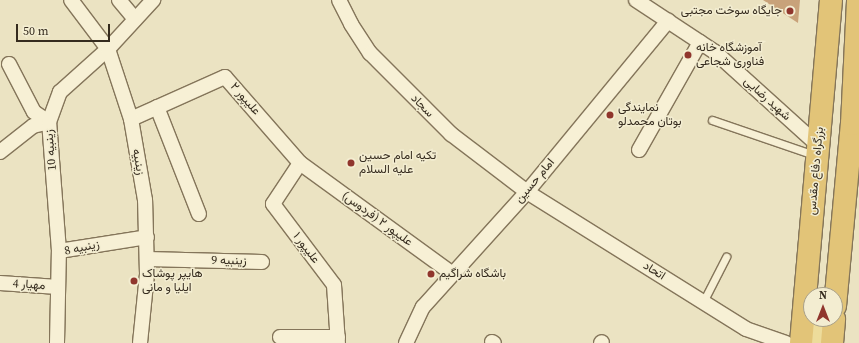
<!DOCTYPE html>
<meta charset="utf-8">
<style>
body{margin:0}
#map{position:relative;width:859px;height:343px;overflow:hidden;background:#ebe3c2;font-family:"Source Serif 4",Vazirmatn,serif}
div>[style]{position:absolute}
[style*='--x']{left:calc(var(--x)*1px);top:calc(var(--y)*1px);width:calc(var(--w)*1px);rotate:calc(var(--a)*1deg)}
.building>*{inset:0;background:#c8a27a}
.roads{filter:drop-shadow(1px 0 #84755a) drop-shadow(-1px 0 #84755a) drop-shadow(0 1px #84755a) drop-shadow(0 -1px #84755a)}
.service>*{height:7px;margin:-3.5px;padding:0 3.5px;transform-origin:3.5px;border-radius:3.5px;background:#f7f0d5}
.minor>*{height:14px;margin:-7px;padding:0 7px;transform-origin:7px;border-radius:7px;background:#f7f0d5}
.primary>*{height:22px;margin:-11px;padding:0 11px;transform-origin:11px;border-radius:11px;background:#eddc9b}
.trunk>*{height:22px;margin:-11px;padding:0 11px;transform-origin:11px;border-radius:11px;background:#e2c478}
.dots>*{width:11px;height:11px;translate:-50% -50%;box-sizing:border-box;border:2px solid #f3edd1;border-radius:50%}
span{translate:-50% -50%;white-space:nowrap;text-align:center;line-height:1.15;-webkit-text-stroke:3px #f3edd1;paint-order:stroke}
.poi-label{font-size:12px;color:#352b1e}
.right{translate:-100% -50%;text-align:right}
.left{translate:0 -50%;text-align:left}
.street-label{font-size:12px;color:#352b1e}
.north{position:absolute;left:803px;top:287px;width:40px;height:40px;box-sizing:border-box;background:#f3edd1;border:1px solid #a79f89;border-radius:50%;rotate:0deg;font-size:11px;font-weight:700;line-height:16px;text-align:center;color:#352b1e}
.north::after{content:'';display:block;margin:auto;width:14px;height:18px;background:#90362d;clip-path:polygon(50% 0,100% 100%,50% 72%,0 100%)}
.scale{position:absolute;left:16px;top:24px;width:94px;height:18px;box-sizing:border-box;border:2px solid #352b1e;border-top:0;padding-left:5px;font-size:12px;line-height:14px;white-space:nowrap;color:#352b1e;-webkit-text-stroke:3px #f3edd1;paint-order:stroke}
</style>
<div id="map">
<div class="building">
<div style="clip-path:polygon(763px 0,800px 0,798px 23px)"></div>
</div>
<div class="roads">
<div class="service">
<div style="--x:712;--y:120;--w:108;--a:18.9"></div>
<div style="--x:703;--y:302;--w:51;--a:-62.9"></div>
</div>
<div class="minor">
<div style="--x:119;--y:0;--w:25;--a:50"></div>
<div style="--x:339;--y:0;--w:27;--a:63"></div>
<div style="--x:351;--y:24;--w:35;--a:57"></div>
<div style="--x:370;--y:53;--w:115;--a:45"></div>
<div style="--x:451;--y:134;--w:96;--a:37.3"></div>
<div style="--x:527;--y:192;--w:258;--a:32"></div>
<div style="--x:746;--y:329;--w:42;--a:19.3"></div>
<div style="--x:636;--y:0;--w:95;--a:33.4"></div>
<div style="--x:715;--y:52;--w:139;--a:42.1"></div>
<div style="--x:9;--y:64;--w:54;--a:62.5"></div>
<div style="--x:34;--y:112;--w:18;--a:34"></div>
<div style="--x:157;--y:107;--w:115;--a:68.6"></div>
<div style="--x:131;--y:119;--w:103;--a:-24.1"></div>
<div style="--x:225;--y:77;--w:114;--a:48.9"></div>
<div style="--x:300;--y:163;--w:189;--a:36"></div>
<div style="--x:639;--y:150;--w:124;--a:-60.5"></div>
<div style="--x:0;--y:152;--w:42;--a:-38.2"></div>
<div style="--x:33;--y:126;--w:16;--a:-14"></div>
<div style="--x:300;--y:163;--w:49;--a:123.4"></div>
<div style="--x:273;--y:204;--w:101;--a:53"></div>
<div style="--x:334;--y:285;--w:58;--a:86.1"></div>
<div style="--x:59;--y:251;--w:89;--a:-9"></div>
<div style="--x:147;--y:259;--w:115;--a:1.5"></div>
<div style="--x:0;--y:283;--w:58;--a:3.9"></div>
<div style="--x:280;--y:337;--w:58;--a:0"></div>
<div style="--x:492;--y:342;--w:2;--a:27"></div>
<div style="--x:57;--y:343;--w:92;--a:-88.8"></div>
<div style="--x:59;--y:251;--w:129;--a:-94.4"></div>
<div style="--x:49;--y:122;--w:32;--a:-70"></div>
<div style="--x:60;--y:92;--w:64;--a:-41.9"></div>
<div style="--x:108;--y:49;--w:61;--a:-127.1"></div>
<div style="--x:140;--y:343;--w:69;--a:-84.2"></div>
<div style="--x:147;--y:274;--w:74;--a:-91.5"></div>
<div style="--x:145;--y:200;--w:82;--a:-99.8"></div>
<div style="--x:131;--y:119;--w:74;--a:-108.2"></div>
<div style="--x:108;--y:49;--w:67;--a:-47.4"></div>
<div style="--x:406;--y:343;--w:40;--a:-65"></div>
<div style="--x:423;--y:307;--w:155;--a:-47.9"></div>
<div style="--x:527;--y:192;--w:222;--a:-50.5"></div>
<div style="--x:601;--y:343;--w:1;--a:-45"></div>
</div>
<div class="primary">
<div style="--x:813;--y:343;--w:24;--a:-83"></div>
</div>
<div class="trunk">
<div style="--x:835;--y:306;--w:183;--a:-84.7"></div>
<div style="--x:852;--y:124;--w:124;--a:-87.2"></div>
<div style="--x:801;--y:343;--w:344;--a:-85"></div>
<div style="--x:832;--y:343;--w:24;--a:-85"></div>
</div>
</div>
<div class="dots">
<div style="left:790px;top:11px;background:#90362d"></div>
<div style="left:688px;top:55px;background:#90362d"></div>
<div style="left:610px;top:115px;background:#90362d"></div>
<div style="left:351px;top:163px;background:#90362d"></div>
<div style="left:431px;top:274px;background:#90362d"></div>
<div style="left:134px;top:281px;background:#90362d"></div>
</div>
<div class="poi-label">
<span class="right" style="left:782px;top:11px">جایگاه سوخت مجتبی</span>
<span class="left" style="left:696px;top:55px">آموزشگاه خانه<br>فناوری شجاعی</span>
<span class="left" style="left:618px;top:115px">نمایندگی<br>بوتان محمدلو</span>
<span class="left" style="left:359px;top:163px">تکیه امام حسین<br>علیه السلام</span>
<span class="left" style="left:142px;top:281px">هایپر پوشاک<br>ایلیا و مانی</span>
<span class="left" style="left:439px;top:274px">باشگاه شراگیم</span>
</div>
<div class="street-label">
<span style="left:245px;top:99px;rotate:49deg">علیپور ۲</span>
<span style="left:767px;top:99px;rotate:42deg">شهید رضایی</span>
<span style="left:422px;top:106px;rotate:45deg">سجاد</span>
<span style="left:51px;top:150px;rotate:-95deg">زینبیه 10</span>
<span style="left:138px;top:162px;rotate:80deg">زینبیه</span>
<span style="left:816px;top:171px;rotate:-85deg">بزرگراه دفاع مقدس</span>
<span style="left:535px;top:181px;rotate:-50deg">امام حسین</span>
<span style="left:377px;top:219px;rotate:36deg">علیپور ۲ (فردوس)</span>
<span style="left:82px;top:248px;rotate:-12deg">زینبیه 8</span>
<span style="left:306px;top:248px;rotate:53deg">علیپور ۱</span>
<span style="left:229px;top:261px;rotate:1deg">زینبیه 9</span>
<span style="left:654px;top:271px;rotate:32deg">اتحاد</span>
<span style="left:29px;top:285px;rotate:4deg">مهیار 4</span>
</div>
<div class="north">N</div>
<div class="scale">50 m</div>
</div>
